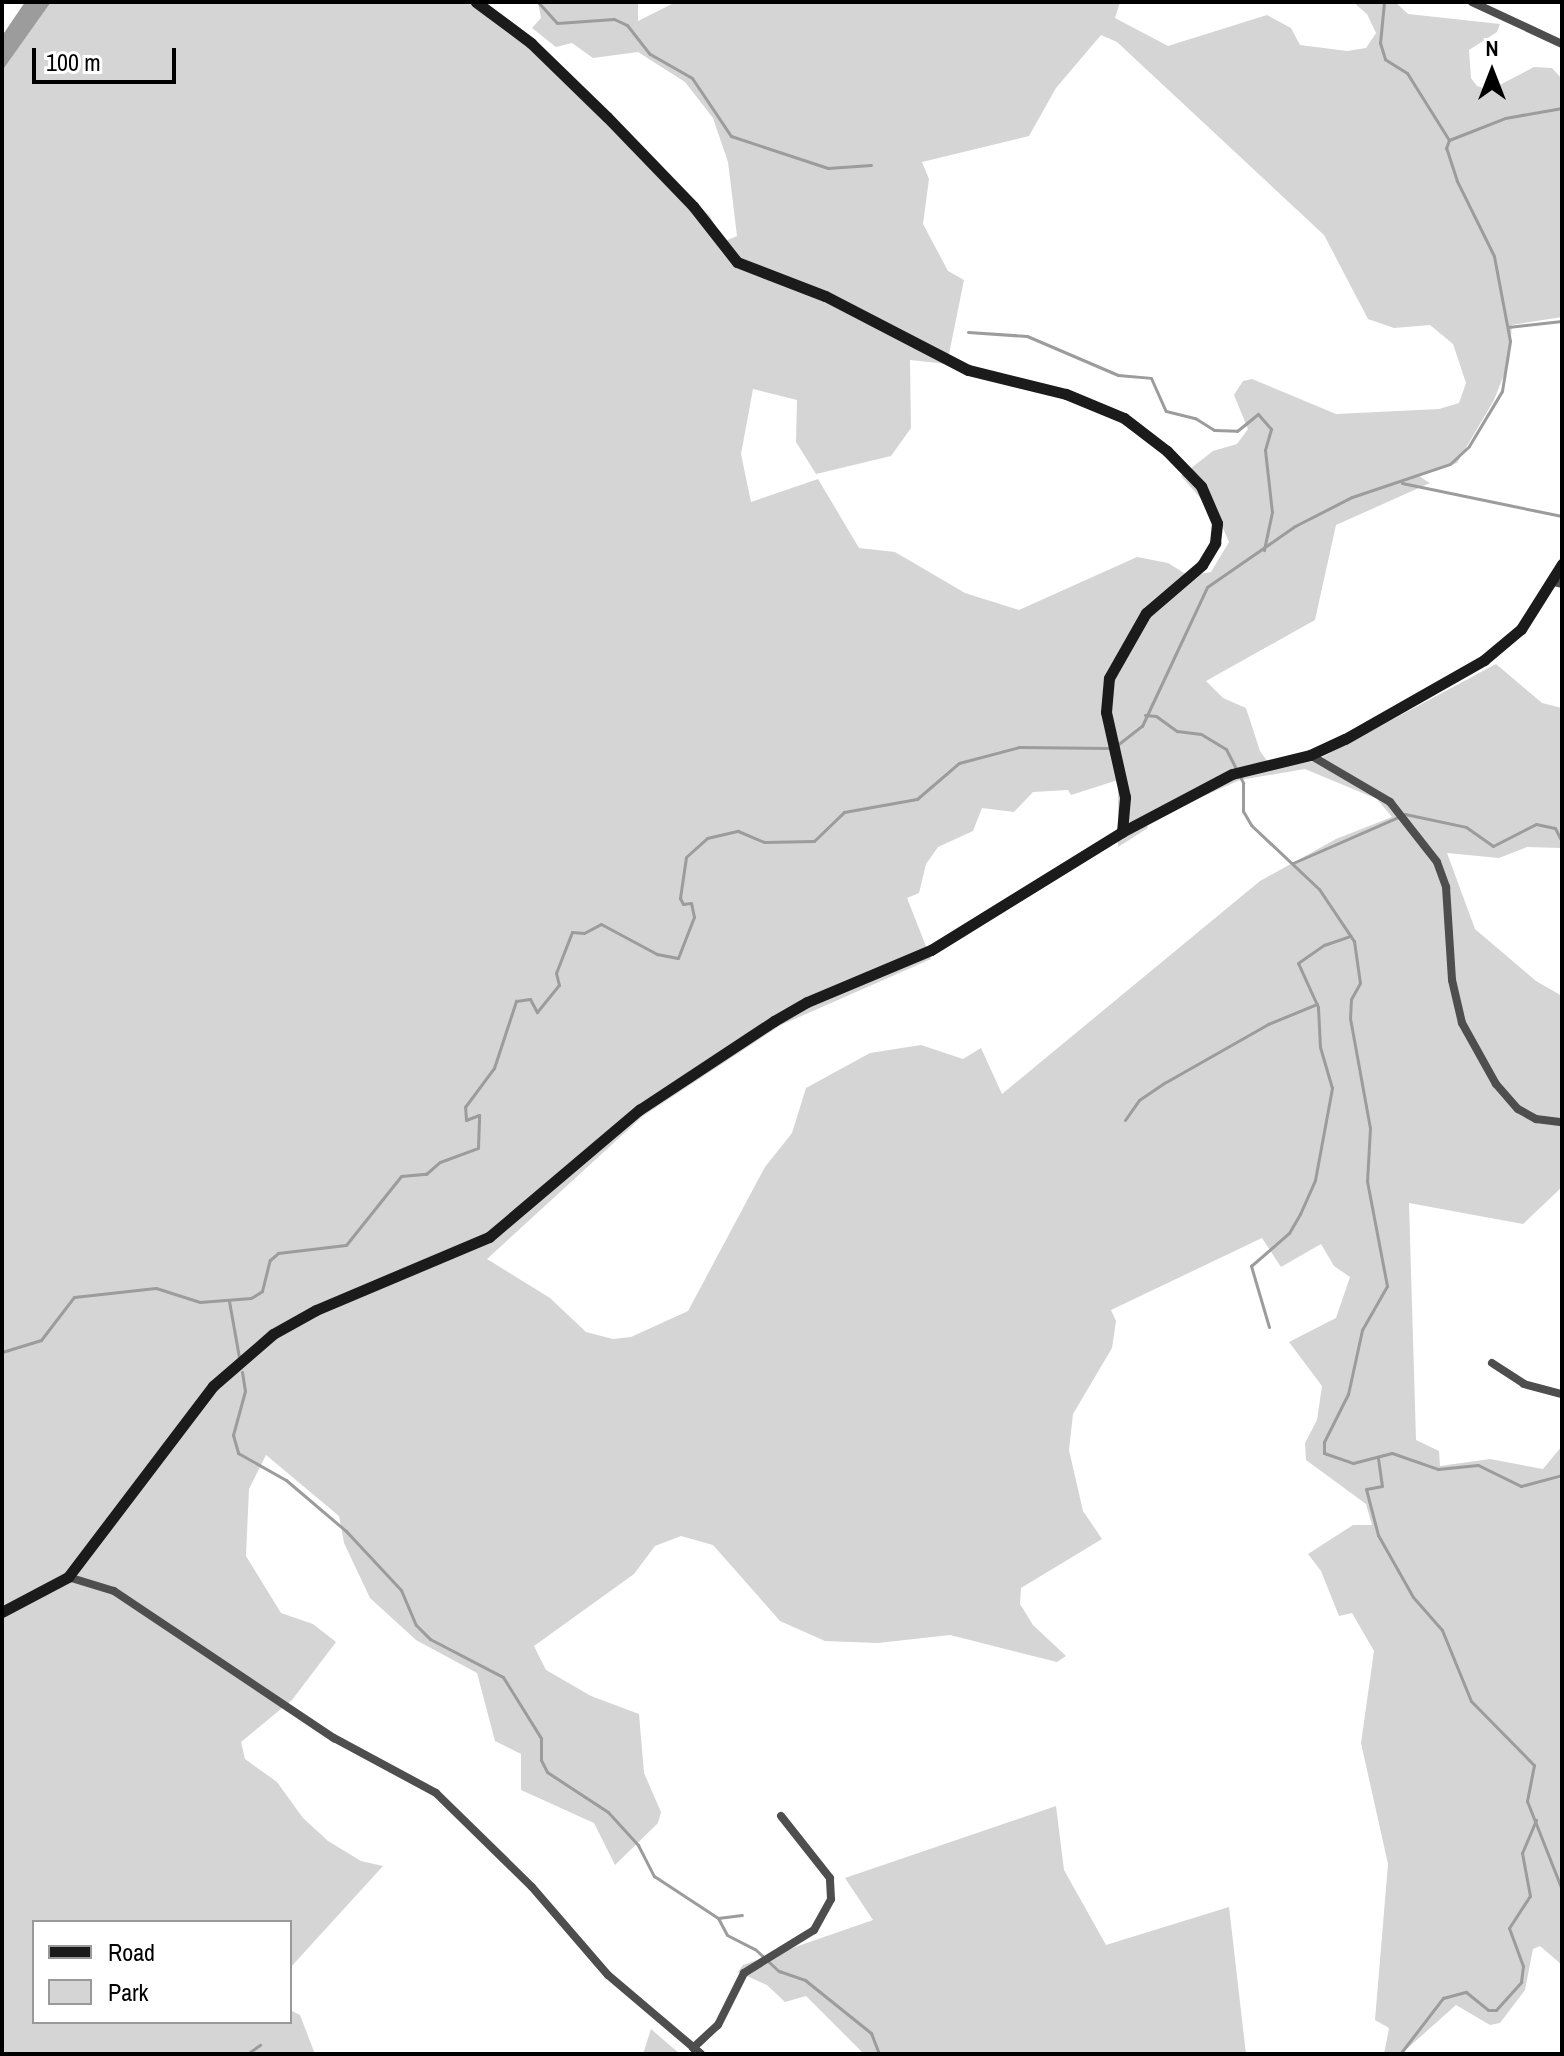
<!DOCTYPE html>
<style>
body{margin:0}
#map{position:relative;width:1564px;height:2056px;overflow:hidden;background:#fff;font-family:"Archivo Narrow",sans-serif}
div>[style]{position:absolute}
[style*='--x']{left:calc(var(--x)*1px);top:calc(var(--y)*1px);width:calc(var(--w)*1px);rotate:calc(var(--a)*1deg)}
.green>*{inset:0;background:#d5d5d5}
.water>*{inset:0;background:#9c9c9c}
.stream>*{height:3px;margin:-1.5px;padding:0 1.5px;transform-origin:1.5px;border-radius:1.5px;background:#9c9c9c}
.street>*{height:8px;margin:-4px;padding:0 4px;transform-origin:4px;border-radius:4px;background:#4e4e4e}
.secondary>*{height:11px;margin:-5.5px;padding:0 5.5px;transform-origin:5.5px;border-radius:5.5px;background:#1b1b1b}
span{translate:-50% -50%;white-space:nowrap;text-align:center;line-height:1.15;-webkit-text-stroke:8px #fff;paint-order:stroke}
.frame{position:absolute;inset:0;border:4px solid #000;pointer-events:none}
.legend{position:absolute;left:32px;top:1920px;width:260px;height:104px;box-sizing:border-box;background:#fff;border:2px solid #999;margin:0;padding:10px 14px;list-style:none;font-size:24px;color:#000}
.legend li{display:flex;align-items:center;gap:16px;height:40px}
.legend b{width:40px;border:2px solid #999}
.north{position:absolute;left:1452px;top:32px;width:80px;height:80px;-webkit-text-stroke:6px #fff;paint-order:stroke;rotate:0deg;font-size:22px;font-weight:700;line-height:32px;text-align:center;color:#000}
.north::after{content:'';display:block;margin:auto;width:28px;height:36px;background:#000;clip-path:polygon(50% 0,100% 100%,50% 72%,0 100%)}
.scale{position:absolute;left:32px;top:48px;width:144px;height:36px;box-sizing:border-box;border:4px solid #000;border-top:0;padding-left:10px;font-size:24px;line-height:28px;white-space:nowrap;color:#000;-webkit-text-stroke:6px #fff;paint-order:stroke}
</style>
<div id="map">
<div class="green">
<div style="clip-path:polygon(evenodd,51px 2px,469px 2px,534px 49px,710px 216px,723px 242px,737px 236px,728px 162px,713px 118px,685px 82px,638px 52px,593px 58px,572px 43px,556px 47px,532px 28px,541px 18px,538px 2px,638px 2px,638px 21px,676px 2px,1120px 2px,1115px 18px,1168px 46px,1267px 15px,1291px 28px,1300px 45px,1347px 51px,1366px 48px,1376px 33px,1367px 14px,1353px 2px,1395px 2px,1408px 14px,1500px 24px,1497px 32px,1469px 50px,1471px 78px,1477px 86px,1490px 90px,1534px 67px,1552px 68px,1562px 79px,1562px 317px,1512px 325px,1509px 362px,1494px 400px,1457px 463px,1419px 476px,1430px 483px,1336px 525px,1315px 620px,1206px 681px,1223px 698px,1246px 708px,1260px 751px,1272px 768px,1315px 761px,1496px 664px,1542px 703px,1562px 708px,1562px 848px,1527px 847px,1499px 858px,1447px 853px,1475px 929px,1536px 981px,1562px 996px,1562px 1187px,1523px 1224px,1409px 1203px,1416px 1440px,1439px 1451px,1440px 1466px,1490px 1459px,1543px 1469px,1562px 1446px,1562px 1965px,1540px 1946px,1533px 1949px,1525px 1990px,1500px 2023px,1490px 2025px,1456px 2005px,1401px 2054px,1384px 2054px,1389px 2028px,1375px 2020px,1388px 1864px,1361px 1743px,1374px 1651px,1352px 1613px,1339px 1616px,1321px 1571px,1308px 1554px,1353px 1525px,1372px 1525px,1366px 1504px,1306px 1460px,1305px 1443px,1317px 1420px,1322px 1386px,1289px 1342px,1336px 1318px,1350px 1277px,1334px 1266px,1321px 1244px,1281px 1267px,1262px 1238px,1111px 1310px,1116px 1321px,1112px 1348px,1073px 1414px,1069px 1450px,1083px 1511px,1102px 1539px,1021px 1588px,1020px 1604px,1033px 1625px,1066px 1656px,1057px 1662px,950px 1635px,878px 1643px,825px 1641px,780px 1621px,713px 1545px,681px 1536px,655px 1546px,634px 1574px,534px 1646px,546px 1670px,591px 1696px,639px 1714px,644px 1773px,661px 1812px,658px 1823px,615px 1865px,594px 1823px,521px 1790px,521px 1754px,495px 1741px,477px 1673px,416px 1640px,370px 1598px,344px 1543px,339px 1516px,266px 1455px,249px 1489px,246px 1556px,281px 1613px,313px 1624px,336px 1642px,292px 1700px,241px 1742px,245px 1759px,277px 1782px,303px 1818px,328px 1841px,361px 1861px,383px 1866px,290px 1968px,290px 1922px,34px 1922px,34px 2022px,290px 2022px,290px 2010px,300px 2015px,315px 2054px,2px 2054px,2px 71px,51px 2px,1101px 35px,1117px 42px,1324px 235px,1368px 319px,1394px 328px,1430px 325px,1453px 344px,1466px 383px,1459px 403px,1439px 409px,1336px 414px,1252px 379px,1243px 381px,1234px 395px,1248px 429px,1237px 444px,1213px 451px,1181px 476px,1219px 519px,1229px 542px,1211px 572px,1189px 576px,1168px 563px,1137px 557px,1019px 610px,965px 593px,895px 552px,859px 548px,818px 479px,751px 502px,741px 454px,753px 389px,797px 400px,796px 442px,816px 474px,891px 456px,911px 428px,910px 360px,947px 364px,964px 280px,948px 271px,923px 224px,929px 179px,922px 162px,1029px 136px,1056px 88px,1101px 35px,51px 2px,1305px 769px,1377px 799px,1392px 817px,1336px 839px,1260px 881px,1002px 1094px,981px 1048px,963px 1059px,921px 1045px,870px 1053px,806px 1088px,792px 1133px,765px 1167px,688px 1311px,631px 1337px,613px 1339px,586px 1332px,550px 1298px,487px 1259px,643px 1116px,781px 1025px,931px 959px,907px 898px,919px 893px,926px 864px,938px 847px,973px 831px,982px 808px,1014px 812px,1033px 792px,1068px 790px,1071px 795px,1118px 780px,1118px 847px,1148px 828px,1145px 822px,1240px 780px,1305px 769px)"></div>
<div style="clip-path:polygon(1056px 1806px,1064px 1870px,1106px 1945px,1229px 1907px,1246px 2054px,864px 2054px,806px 1996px,785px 2002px,767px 1985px,738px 1972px,743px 1965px,873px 1920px,845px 1878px)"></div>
<div style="clip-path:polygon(651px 2029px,680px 2054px,643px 2054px)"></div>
</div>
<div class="water">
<div style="clip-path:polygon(25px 2px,51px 2px,2px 71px,2px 36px)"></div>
</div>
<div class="stream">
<div style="--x:538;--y:2;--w:28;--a:48"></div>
<div style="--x:557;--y:23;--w:57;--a:-4"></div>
<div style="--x:614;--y:19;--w:14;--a:25"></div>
<div style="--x:627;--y:25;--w:37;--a:52"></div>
<div style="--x:650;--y:54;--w:48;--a:29.7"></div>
<div style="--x:692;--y:78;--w:70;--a:56.1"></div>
<div style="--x:731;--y:136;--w:102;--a:18.3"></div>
<div style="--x:828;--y:168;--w:43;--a:-4"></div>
<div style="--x:1449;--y:140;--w:60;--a:-21.4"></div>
<div style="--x:1505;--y:118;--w:58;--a:-10"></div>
<div style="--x:1508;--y:327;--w:54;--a:-6.3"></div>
<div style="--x:968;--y:332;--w:59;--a:3.9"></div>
<div style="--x:1027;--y:336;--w:99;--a:23.2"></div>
<div style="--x:1118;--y:375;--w:33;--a:5"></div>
<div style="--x:1151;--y:378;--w:36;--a:66"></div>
<div style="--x:1166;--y:411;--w:30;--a:14"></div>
<div style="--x:1195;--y:418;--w:22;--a:32"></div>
<div style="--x:1214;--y:430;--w:23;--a:2"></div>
<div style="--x:1237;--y:431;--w:27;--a:-39"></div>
<div style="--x:1258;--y:414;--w:20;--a:49"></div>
<div style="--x:1271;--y:429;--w:22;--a:106"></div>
<div style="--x:1265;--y:450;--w:62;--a:83.6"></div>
<div style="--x:1272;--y:512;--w:39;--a:102"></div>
<div style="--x:1402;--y:483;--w:163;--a:11.7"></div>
<div style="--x:1145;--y:715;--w:11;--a:5"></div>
<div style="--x:1156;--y:716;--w:26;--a:36"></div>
<div style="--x:1177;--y:731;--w:24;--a:7"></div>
<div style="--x:1201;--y:734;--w:29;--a:31"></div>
<div style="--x:1226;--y:749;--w:38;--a:63"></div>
<div style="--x:1243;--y:783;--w:28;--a:90"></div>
<div style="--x:1243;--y:811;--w:16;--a:60"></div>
<div style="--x:1251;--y:825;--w:93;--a:43.3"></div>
<div style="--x:1319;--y:889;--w:63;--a:56.1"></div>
<div style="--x:1354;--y:941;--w:42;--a:81.9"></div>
<div style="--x:1360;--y:983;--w:18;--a:119"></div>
<div style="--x:1351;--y:999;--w:19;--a:93"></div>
<div style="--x:1350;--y:1018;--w:112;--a:79.7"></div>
<div style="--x:1370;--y:1128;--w:53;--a:93.2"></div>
<div style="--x:1367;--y:1181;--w:107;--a:79.2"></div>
<div style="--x:1387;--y:1286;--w:51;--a:119.6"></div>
<div style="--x:1362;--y:1330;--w:66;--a:102.3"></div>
<div style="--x:1348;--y:1394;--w:54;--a:116.6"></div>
<div style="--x:1324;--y:1442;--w:11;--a:90"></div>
<div style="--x:1324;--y:1453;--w:31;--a:19"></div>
<div style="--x:1353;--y:1463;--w:40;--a:-14.4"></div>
<div style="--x:1392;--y:1453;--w:49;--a:19.2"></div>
<div style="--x:1438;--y:1469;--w:40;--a:-5.7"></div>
<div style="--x:1478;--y:1465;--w:48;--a:26"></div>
<div style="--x:1521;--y:1486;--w:42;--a:-15"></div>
<div style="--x:1116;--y:746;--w:33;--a:-38"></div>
<div style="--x:1142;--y:726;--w:153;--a:-64.9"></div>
<div style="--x:1207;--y:587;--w:107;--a:-34.7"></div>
<div style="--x:1295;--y:526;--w:64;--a:-27"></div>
<div style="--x:1352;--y:497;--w:103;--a:-18.6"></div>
<div style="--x:1450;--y:464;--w:26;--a:-43"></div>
<div style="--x:1469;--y:446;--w:64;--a:-59"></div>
<div style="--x:1502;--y:391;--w:51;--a:-80.9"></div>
<div style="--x:1510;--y:341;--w:86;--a:-100.7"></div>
<div style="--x:1494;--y:256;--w:84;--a:-116.3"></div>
<div style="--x:1457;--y:181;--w:35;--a:-108"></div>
<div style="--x:1446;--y:148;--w:9;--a:-69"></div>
<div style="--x:1449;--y:140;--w:79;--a:-122.1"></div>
<div style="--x:1407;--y:73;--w:26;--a:-148"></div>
<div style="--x:1385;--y:59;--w:17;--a:-107"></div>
<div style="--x:1380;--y:43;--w:41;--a:-84.4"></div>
<div style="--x:1293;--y:863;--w:122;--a:-23.6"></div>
<div style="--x:1405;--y:814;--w:62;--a:12"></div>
<div style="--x:1466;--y:827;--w:33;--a:35"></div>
<div style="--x:1493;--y:846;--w:48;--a:-27.1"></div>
<div style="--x:1536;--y:824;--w:19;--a:12"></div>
<div style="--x:1555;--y:828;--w:16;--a:63"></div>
<div style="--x:1125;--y:1120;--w:24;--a:-55"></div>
<div style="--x:1139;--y:1100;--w:32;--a:-34"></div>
<div style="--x:1166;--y:1082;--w:117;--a:-29.6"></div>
<div style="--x:1268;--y:1024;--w:53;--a:-22.2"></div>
<div style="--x:229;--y:1301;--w:57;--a:79.9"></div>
<div style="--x:1269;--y:1327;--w:64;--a:-106.4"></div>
<div style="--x:1251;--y:1266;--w:50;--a:-41"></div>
<div style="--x:1289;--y:1233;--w:22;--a:-60"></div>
<div style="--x:1300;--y:1214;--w:37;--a:-66"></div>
<div style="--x:1315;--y:1180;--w:94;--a:-79.5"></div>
<div style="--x:1332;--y:1088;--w:43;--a:-106.3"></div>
<div style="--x:1320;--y:1047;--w:40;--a:-92.9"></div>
<div style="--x:1318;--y:1007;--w:48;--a:-114.4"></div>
<div style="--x:1298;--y:963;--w:32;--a:-35"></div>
<div style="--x:1324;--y:945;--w:28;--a:-19"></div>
<div style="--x:2;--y:1352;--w:41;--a:-17.1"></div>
<div style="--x:41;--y:1340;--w:54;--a:-52.5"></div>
<div style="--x:74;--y:1297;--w:82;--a:-6.3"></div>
<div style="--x:156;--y:1288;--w:46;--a:17.7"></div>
<div style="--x:200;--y:1302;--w:51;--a:-4.5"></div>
<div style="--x:251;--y:1298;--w:13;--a:-32"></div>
<div style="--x:262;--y:1291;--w:32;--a:-76"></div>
<div style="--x:270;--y:1260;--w:11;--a:-41"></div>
<div style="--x:278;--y:1253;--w:68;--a:-6.7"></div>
<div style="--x:346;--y:1245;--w:88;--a:-51.4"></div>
<div style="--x:401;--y:1176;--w:25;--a:-5"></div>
<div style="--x:426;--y:1174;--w:18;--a:-41"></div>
<div style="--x:440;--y:1162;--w:40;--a:-20.2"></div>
<div style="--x:478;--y:1148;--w:33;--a:-88"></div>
<div style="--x:479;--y:1115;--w:14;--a:159"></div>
<div style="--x:466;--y:1120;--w:13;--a:-94"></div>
<div style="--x:465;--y:1107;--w:49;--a:-53.4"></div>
<div style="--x:494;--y:1068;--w:71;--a:-71.8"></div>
<div style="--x:516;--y:1001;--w:14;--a:-8"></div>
<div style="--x:530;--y:999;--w:15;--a:62"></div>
<div style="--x:537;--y:1012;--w:35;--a:-51"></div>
<div style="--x:559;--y:985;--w:12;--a:-104"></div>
<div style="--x:556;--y:973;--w:44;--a:-68.7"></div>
<div style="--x:572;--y:932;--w:12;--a:5"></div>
<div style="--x:584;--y:933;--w:19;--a:-28"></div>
<div style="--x:601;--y:924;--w:64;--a:28.2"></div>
<div style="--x:657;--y:954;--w:21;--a:11"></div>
<div style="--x:678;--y:958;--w:44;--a:-68.7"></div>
<div style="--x:694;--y:917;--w:14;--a:-102"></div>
<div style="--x:691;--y:903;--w:8;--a:173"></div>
<div style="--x:683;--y:904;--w:7;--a:-117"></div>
<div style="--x:680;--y:898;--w:41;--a:-81.7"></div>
<div style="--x:686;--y:857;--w:28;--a:-42"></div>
<div style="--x:707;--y:838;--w:32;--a:-13"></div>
<div style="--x:738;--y:831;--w:28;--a:23"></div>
<div style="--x:764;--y:842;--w:50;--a:-1.1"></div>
<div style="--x:814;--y:841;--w:42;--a:-44"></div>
<div style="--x:844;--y:812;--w:74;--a:-10.1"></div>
<div style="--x:917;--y:799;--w:55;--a:-40.6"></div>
<div style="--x:959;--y:763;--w:62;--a:-14.9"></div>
<div style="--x:1019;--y:747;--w:90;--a:0.6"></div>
<div style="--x:242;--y:1372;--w:19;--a:81"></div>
<div style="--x:245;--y:1391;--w:46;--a:105.3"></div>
<div style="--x:233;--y:1435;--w:19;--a:74"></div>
<div style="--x:238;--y:1453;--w:55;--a:29.4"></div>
<div style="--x:286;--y:1480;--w:79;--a:40.4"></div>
<div style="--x:346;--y:1531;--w:81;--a:47"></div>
<div style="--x:401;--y:1590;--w:38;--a:67"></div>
<div style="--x:416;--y:1625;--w:20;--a:45"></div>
<div style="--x:430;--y:1639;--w:82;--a:27.5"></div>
<div style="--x:503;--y:1677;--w:72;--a:58.1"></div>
<div style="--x:541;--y:1738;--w:22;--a:90"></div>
<div style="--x:541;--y:1760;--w:13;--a:63"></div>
<div style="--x:547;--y:1772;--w:73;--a:33.3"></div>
<div style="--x:608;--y:1812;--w:45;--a:47.7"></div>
<div style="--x:638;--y:1845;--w:35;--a:63"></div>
<div style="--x:654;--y:1876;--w:77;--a:33.3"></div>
<div style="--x:718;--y:1918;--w:24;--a:-7"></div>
<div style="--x:1378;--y:1458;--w:28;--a:82"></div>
<div style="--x:1382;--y:1486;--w:16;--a:169"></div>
<div style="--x:1366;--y:1489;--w:48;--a:75.4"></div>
<div style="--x:1378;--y:1535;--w:71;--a:60.6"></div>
<div style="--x:1413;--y:1597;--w:44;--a:48.7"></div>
<div style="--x:1442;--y:1630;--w:77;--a:67.8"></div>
<div style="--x:1471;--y:1701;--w:90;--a:45.5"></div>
<div style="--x:1534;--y:1765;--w:37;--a:101"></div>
<div style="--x:1527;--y:1801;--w:96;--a:68.5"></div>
<div style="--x:718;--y:1918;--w:19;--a:62"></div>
<div style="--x:727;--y:1935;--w:31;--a:27"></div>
<div style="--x:755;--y:1949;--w:33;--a:43"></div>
<div style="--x:779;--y:1971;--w:28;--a:19"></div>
<div style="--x:805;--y:1980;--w:85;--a:38.8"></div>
<div style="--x:871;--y:2033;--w:22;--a:69"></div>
<div style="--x:247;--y:2054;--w:16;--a:-35"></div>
<div style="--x:1400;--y:2054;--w:71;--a:-52.5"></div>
<div style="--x:1443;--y:1998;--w:24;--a:-15"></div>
<div style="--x:1466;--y:1992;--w:28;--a:39"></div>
<div style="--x:1488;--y:2010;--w:8;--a:0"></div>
<div style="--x:1496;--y:2010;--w:38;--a:-48"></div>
<div style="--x:1521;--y:1982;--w:16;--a:-83"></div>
<div style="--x:1523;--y:1966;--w:40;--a:-110.2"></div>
<div style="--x:1509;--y:1928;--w:38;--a:-57"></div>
<div style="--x:1530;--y:1896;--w:44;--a:-100.5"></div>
<div style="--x:1522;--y:1853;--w:36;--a:-67"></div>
</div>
<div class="street">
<div style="--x:1472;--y:2;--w:99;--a:25"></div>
<div style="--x:1554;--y:582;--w:8;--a:14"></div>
<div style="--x:1310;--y:755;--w:93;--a:30.4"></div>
<div style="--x:1390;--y:802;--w:76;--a:51.9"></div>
<div style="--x:1437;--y:862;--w:27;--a:70"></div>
<div style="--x:1446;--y:887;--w:93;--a:86.3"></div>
<div style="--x:1452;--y:980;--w:44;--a:76.9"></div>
<div style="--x:1462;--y:1023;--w:70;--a:60.9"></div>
<div style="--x:1496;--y:1084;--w:33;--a:49"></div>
<div style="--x:1518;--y:1109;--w:21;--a:29"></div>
<div style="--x:1536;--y:1119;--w:26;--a:7"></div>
<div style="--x:1492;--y:1363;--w:38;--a:33"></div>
<div style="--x:1524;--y:1384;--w:39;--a:15"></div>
<div style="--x:68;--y:1577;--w:48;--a:16.9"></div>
<div style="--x:114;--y:1591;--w:265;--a:33.8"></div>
<div style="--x:334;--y:1738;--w:116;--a:28.3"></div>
<div style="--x:436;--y:1793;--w:134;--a:44.4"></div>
<div style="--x:532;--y:1887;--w:116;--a:49.2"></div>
<div style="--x:608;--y:1975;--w:122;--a:40.3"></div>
<div style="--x:693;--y:2048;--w:34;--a:-43"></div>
<div style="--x:718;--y:2025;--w:58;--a:-63.4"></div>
<div style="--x:744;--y:1973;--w:82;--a:-31.6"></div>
<div style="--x:814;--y:1930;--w:35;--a:-61"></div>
<div style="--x:831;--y:1899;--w:21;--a:-93"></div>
<div style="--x:830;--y:1878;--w:79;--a:-128.3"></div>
</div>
<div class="secondary">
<div style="--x:1122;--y:832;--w:124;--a:-27.8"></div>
<div style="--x:1232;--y:774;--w:80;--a:-13.7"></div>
<div style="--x:1310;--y:755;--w:38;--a:-25"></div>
<div style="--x:1345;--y:739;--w:160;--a:-29.6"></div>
<div style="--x:1484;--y:660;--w:48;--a:-40"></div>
<div style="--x:1521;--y:629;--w:77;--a:-57.8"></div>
<div style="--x:2;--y:1612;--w:75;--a:-27.9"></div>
<div style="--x:68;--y:1577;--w:240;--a:-52.8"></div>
<div style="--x:213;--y:1386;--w:79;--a:-40.9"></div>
<div style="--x:273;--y:1334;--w:49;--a:-29.2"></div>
<div style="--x:316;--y:1310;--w:188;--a:-22.9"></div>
<div style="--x:489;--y:1237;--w:197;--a:-40.3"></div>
<div style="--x:639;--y:1110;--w:162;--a:-33.4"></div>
<div style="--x:774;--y:1021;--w:38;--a:-30"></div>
<div style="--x:807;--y:1002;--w:134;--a:-22.8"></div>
<div style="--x:931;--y:950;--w:225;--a:-31.7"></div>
<div style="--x:1122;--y:832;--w:35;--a:-85"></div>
<div style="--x:1125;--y:797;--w:87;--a:-102.6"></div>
<div style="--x:1106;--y:712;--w:34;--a:-85"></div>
<div style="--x:1109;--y:678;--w:75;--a:-60.4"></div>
<div style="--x:1146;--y:613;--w:74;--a:-40.6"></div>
<div style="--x:1202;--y:565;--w:26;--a:-59"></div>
<div style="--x:1215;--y:543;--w:20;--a:-84"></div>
<div style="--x:1217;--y:523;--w:40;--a:-113.4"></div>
<div style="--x:1201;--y:486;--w:49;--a:-134.2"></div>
<div style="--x:1167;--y:451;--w:54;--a:-142.5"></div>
<div style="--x:1124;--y:418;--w:63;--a:-157.5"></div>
<div style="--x:1066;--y:394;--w:101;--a:-166.2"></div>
<div style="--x:968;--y:370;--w:161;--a:-152.6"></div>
<div style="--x:825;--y:296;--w:94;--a:-158.9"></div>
<div style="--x:737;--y:262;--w:71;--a:-128.2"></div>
<div style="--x:693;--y:206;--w:124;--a:-134"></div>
<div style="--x:607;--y:117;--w:106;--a:-135.8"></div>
<div style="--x:531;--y:43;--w:69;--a:-143.3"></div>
</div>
<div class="frame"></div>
<ul class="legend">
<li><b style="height:10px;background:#1b1b1b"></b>Road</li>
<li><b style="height:22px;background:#d5d5d5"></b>Park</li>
</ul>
<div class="north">N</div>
<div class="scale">100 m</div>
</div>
